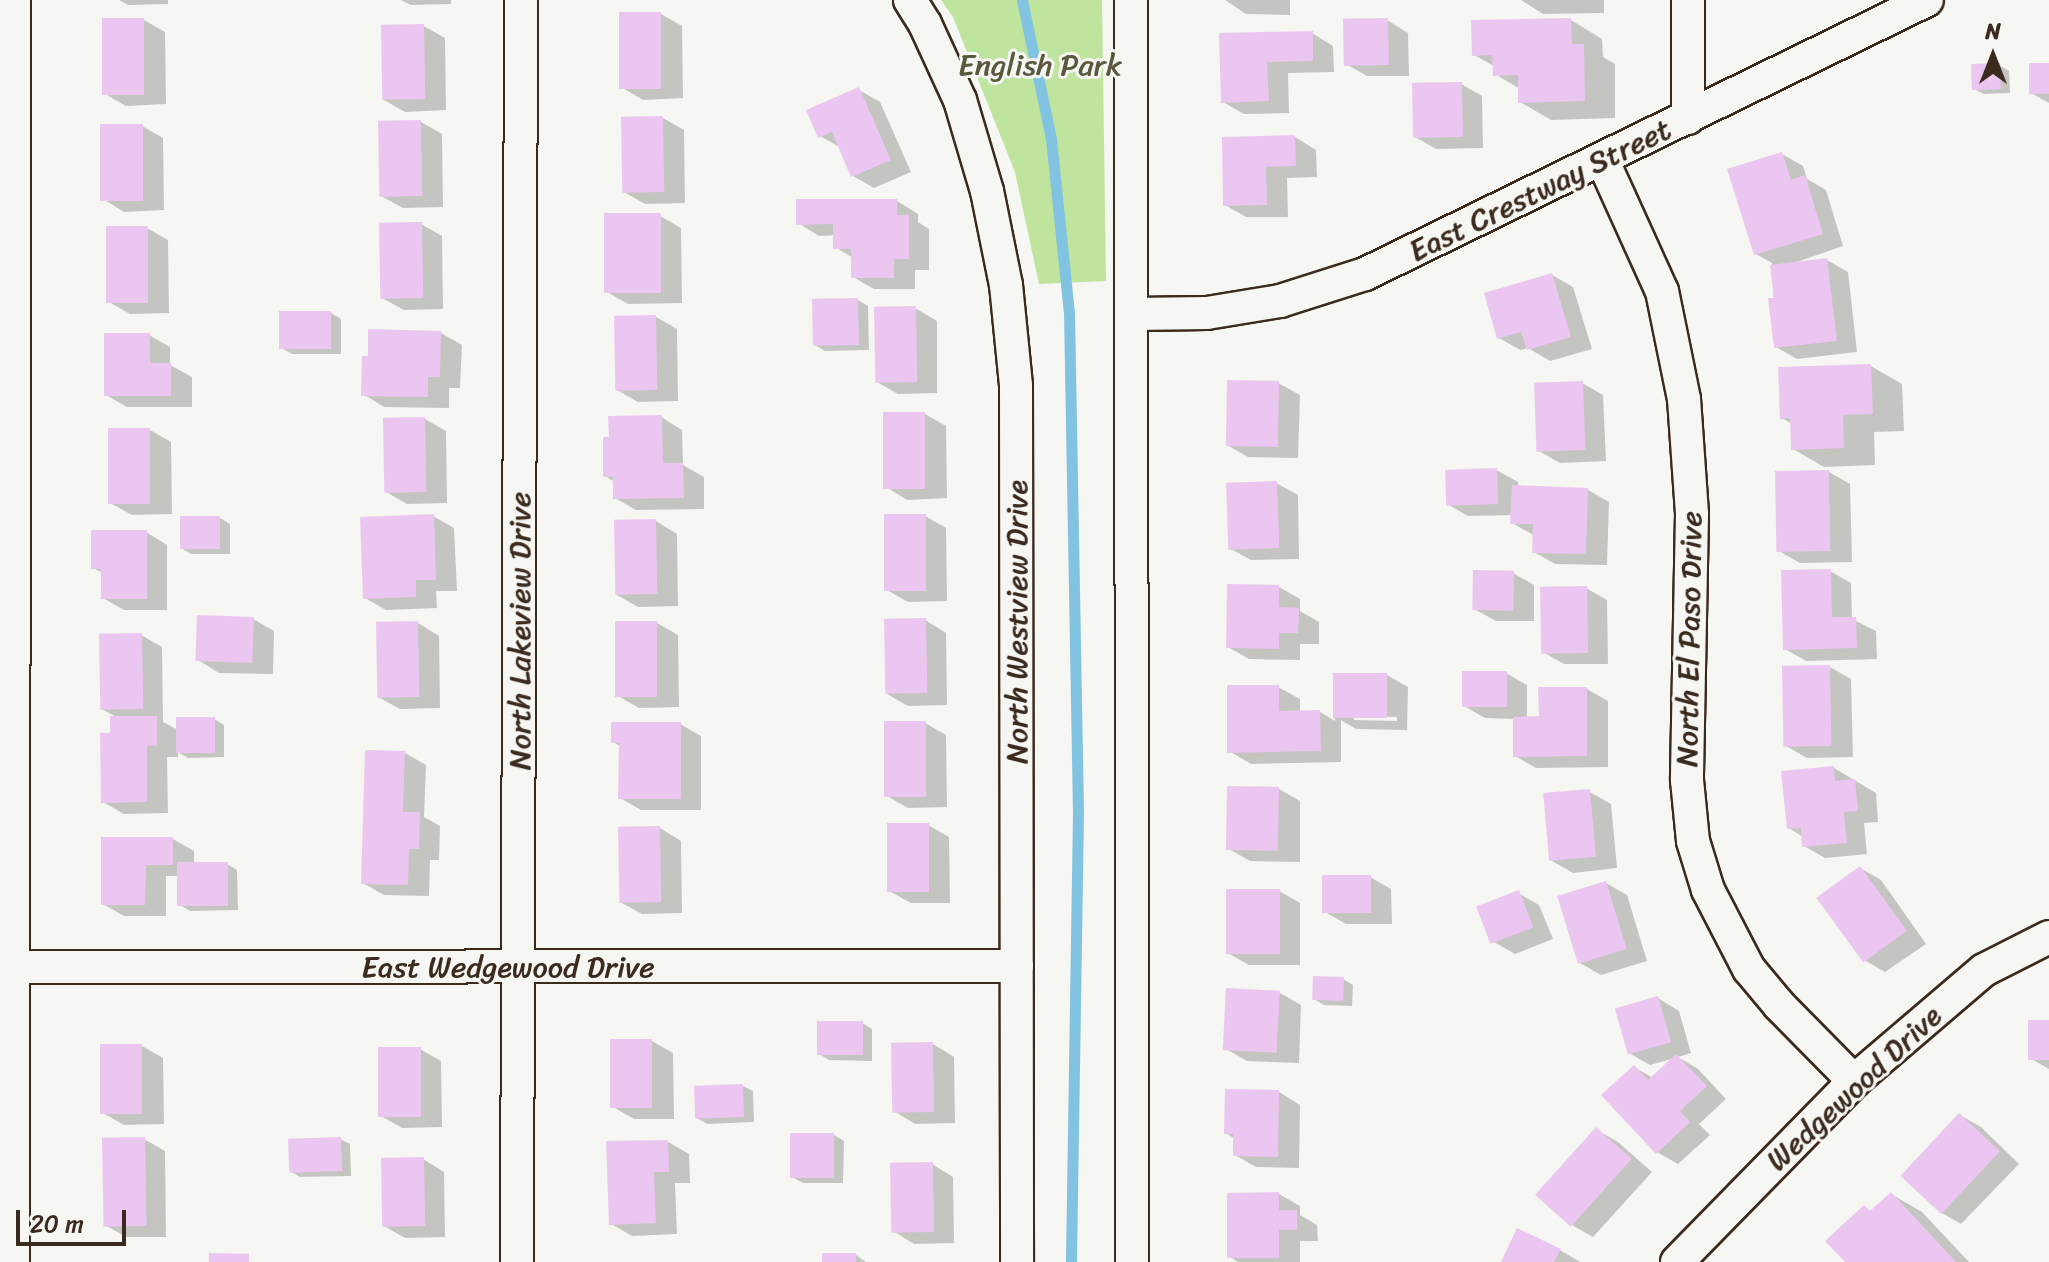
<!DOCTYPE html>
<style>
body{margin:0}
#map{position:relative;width:2049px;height:1262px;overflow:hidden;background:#f6f6f2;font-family:Sriracha,sans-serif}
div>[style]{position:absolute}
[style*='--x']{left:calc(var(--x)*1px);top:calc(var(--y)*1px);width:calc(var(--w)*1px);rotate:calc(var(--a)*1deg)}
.green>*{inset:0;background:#bee49e}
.shadow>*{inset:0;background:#0003}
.stream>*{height:11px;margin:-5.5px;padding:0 5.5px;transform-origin:5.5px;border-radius:5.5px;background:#81c3e1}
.building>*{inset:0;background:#ebc6f0;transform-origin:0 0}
.roads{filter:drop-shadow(2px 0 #3b2a1e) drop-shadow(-2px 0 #3b2a1e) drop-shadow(0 2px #3b2a1e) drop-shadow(0 -2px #3b2a1e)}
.minor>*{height:32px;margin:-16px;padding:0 16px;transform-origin:16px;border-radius:16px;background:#f6f6f2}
span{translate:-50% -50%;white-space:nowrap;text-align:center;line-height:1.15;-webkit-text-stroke:6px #f6f6f2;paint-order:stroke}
.park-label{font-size:30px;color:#5c583e}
.street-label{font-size:30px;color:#3b2a1e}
.north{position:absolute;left:1953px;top:16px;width:80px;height:80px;-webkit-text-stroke:6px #f6f6f2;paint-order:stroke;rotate:0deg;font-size:22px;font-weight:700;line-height:32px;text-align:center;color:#3b2a1e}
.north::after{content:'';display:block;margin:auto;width:28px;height:36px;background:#3b2a1e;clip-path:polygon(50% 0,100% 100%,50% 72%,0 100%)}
.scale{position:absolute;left:16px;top:1210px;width:110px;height:36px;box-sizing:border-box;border:4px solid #3b2a1e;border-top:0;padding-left:10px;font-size:24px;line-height:28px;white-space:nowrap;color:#3b2a1e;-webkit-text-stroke:6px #f6f6f2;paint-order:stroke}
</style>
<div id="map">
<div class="green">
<div style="clip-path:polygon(941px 0,1102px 0,1106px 281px,1039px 284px,1015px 172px,953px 17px)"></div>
</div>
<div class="shadow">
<div style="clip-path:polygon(119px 0,168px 0,168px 4px,128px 5px)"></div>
<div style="clip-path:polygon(401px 0,451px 0,451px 4px,411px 5px)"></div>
<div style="clip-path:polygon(1225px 0,1290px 0,1290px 15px,1246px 14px)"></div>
<div style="clip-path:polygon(1521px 0,1604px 0,1604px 13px,1543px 14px)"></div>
<div style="clip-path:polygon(661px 14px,682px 26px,683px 98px,643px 100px,621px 87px)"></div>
<div style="clip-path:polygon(144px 20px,165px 32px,166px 104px,126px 106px,105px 94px)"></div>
<div style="clip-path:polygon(1387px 20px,1408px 33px,1409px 76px,1367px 76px,1346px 64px)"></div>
<div style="clip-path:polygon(1571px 20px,1602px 39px,1603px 57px,1615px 64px,1615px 118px,1551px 120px,1520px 102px,1520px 89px,1495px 74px,1494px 66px,1474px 55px)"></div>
<div style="clip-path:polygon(424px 26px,445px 38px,446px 110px,405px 112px,384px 100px)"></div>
<div style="clip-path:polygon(1312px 33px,1333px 46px,1334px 72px,1288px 73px,1289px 113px,1244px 114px,1223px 102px,1221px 35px)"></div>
<div style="clip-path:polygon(1999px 65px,2009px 71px,2010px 93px,1984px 94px,1974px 89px)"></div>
<div style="clip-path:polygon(2049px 65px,2049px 103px,2031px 93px)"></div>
<div style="clip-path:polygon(1461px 84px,1482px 96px,1483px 148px,1436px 149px,1415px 137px)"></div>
<div style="clip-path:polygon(859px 90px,880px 102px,911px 172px,874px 188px,853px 176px,841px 148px,820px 136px)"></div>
<div style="clip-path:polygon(663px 118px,684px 130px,685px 203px,645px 204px,624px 192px)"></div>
<div style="clip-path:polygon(421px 122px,442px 134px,443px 207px,403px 208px,381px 196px)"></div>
<div style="clip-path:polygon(142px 126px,163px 138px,164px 210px,124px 212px,103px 199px)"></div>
<div style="clip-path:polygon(1295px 137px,1316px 150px,1317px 177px,1287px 178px,1288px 217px,1246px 217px,1225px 205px)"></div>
<div style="clip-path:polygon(1782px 154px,1803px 166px,1807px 179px,1826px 190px,1843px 246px,1791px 264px,1827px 260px,1848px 272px,1857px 352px,1797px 359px,1776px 347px,1772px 263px,1756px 254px)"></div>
<div style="clip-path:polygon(897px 201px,918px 214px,918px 222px,929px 229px,929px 270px,915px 270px,915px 289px,874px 289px,853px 277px,853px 258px,835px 247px,835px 235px,819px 236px,798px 223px)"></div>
<div style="clip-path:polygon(660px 216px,681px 228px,682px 303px,628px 304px,607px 292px)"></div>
<div style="clip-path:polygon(421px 224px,442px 236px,443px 309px,404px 310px,382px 298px)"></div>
<div style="clip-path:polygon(147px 228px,168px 240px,169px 313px,130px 314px,109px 302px)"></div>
<div style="clip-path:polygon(1552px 275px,1573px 287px,1592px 349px,1550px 361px,1528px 348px,1520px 350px,1499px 338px)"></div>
<div style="clip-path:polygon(858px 300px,868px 306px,869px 350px,825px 351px,815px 345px)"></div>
<div style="clip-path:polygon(915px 308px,937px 321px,937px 393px,898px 394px,877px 382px)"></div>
<div style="clip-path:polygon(331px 313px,341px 319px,341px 354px,292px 354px,282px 348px)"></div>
<div style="clip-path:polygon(656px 317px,677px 329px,678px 401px,638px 402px,617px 390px)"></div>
<div style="clip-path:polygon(441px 333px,462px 345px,460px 388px,449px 388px,449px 408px,384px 407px,363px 394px,370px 358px)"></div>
<div style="clip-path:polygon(149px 335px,170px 347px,170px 365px,192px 377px,192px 407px,127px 407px,106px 395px)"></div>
<div style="clip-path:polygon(1871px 366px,1902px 384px,1904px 431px,1874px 432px,1875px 465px,1824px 467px,1793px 449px,1792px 424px,1782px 418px)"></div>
<div style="clip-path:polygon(1278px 383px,1300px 395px,1298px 458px,1248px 457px,1227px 445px)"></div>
<div style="clip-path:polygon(1582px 383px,1603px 395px,1606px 461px,1560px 463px,1539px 451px)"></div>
<div style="clip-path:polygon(925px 414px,946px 426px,947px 498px,907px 500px,886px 487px)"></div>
<div style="clip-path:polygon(661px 417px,682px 430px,683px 465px,704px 477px,704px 509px,636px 510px,615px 498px,615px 482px,605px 476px)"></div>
<div style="clip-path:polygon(425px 419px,446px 431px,447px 503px,407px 504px,386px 492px)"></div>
<div style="clip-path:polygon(150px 430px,171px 442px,172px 514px,132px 515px,110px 503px)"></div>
<div style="clip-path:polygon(1496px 470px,1518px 482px,1518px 488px,1588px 490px,1609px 502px,1607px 565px,1555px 564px,1534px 552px,1535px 536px,1512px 523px,1513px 515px,1468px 516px,1447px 504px)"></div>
<div style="clip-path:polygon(1829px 472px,1850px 484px,1852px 562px,1800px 563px,1779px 551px)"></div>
<div style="clip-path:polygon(1276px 483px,1298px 495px,1299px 559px,1251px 560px,1229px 548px)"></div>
<div style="clip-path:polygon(433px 516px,454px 528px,457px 591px,436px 591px,437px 608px,386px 610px,365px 598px)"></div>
<div style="clip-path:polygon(925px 516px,946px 528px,947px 601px,908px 602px,887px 590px)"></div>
<div style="clip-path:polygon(220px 518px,230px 524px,230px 554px,191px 554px,181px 548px)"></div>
<div style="clip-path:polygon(656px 521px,677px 534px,678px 606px,638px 607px,617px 595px)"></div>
<div style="clip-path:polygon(146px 532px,167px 545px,167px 610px,124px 610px,103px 598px,103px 573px,93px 568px)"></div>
<div style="clip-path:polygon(1830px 571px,1851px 583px,1852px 619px,1876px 631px,1877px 659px,1806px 661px,1785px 649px)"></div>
<div style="clip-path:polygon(1513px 573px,1534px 585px,1534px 621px,1496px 621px,1474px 609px)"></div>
<div style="clip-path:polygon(1279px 587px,1300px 599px,1300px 611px,1319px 622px,1319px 644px,1300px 644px,1300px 660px,1249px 659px,1228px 647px)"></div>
<div style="clip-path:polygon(1586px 588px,1607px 600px,1608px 664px,1564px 664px,1543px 652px)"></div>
<div style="clip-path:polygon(253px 619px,274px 631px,273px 674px,219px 673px,198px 660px)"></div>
<div style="clip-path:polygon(925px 620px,946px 633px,947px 705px,908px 706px,887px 694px)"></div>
<div style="clip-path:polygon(418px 623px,439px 636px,440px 708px,400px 709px,378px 697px)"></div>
<div style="clip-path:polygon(657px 623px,678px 635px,679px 707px,639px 708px,618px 696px)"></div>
<div style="clip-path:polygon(141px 635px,162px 647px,163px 722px,178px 730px,214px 719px,224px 725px,224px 757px,188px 758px,178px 752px,178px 757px,167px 757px,168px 813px,124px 814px,103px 802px,118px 718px,102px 709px)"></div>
<div style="clip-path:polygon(1830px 667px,1851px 679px,1853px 757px,1807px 758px,1786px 746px)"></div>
<div style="clip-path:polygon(1506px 673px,1527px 685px,1527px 719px,1541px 718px,1587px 689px,1608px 701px,1608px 767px,1536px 768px,1515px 756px,1515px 719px,1485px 718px,1464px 706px)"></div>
<div style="clip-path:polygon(evenodd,1335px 675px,1387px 675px,1408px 687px,1407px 730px,1356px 729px,1341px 720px,1341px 762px,1251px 764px,1229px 751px,1278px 687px,1300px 699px,1300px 712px,1320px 712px,1335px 721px,1335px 675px,1354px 716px,1397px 717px,1397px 721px,1354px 720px,1354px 716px)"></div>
<div style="clip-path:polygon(925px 723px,946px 735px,947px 807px,908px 808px,887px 796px)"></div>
<div style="clip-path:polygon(680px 724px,701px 736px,701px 810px,641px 810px,620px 798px,620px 746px,613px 742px)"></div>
<div style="clip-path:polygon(405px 753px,426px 765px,424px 817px,440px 826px,439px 860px,430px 860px,429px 896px,384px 895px,363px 883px)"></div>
<div style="clip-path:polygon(1834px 768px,1876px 793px,1878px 822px,1864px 823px,1867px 854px,1825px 858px,1804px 846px,1803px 837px,1789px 828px)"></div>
<div style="clip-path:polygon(1279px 789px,1300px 801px,1300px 862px,1250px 861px,1229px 849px)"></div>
<div style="clip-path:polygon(1590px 792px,1611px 804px,1617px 868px,1573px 873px,1552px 861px)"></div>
<div style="clip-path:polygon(928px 825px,949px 837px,950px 903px,911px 903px,889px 891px)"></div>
<div style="clip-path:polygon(660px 828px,681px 841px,682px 913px,642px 914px,620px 902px)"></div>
<div style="clip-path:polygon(173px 839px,194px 851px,194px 864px,227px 864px,237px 870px,238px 910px,190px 911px,180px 905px,179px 876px,166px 876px,166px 916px,124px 916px,103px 904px)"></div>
<div style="clip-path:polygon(1860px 868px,1881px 880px,1926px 944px,1885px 972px,1864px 960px)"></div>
<div style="clip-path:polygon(1370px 877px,1391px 889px,1392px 924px,1346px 924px,1325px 912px)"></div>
<div style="clip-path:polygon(1606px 883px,1627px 895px,1647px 961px,1601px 975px,1580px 963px)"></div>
<div style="clip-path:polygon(1279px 891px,1300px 903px,1300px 965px,1249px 965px,1228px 953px)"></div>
<div style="clip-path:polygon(1518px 893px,1539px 905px,1553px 939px,1515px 954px,1494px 942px)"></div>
<div style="clip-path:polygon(1343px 979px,1353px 985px,1352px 1006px,1324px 1005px,1314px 999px)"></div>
<div style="clip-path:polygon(1280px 993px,1301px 1005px,1299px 1063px,1247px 1061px,1226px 1049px)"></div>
<div style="clip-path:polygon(1658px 998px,1679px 1011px,1691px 1053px,1678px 1057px,1698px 1069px,1726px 1099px,1699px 1124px,1710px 1135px,1678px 1164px,1657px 1152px,1634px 1067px,1653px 1078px,1675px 1058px,1650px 1065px,1629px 1053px)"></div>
<div style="clip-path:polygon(2049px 1022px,2049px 1069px,2030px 1058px)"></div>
<div style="clip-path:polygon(862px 1023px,872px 1029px,872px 1061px,829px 1060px,819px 1054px)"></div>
<div style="clip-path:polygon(652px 1041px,673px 1053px,674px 1119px,634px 1119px,613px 1107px)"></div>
<div style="clip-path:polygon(933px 1044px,954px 1057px,955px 1123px,915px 1124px,894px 1111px)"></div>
<div style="clip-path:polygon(142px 1046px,163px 1058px,164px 1124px,124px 1125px,103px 1113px)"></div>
<div style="clip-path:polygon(420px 1049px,441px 1061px,442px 1127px,402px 1128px,381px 1116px)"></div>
<div style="clip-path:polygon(743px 1086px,753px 1091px,754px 1122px,707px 1124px,697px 1118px)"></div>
<div style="clip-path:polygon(1279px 1092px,1300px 1105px,1299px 1168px,1256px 1167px,1235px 1155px,1235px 1139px,1226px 1133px)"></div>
<div style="clip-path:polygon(1960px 1115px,1981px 1127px,2019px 1164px,1961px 1224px,1940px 1212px)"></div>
<div style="clip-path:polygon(1597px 1130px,1618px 1142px,1652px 1172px,1593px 1237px,1572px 1225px)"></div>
<div style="clip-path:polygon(834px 1135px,844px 1141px,843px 1183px,803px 1183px,792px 1177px)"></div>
<div style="clip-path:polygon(144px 1139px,165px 1151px,166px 1237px,126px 1237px,105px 1225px)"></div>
<div style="clip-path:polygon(340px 1139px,350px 1144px,351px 1176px,300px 1177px,290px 1171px)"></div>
<div style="clip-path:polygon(668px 1142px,689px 1154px,690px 1183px,675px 1183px,677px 1234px,632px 1236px,611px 1224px)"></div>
<div style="clip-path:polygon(423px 1159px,444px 1172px,445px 1237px,405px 1238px,384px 1226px)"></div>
<div style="clip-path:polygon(932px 1164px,953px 1177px,954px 1243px,914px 1244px,893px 1231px)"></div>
<div style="clip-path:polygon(1279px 1194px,1300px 1206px,1300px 1215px,1317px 1225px,1318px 1241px,1300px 1241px,1300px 1262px,1238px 1262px,1230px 1257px)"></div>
<div style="clip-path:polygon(1891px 1194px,1922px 1212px,1969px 1262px,1848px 1262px,1864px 1207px,1872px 1212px)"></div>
<div style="clip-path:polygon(1560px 1250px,1580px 1262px,1504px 1262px)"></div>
<div style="clip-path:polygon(856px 1255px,866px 1262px,824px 1262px)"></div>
</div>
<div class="stream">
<div style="--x:1022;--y:0;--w:142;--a:78.2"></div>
<div style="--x:1051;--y:139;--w:174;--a:84.1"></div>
<div style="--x:1069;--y:312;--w:501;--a:88.97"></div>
<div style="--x:1078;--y:813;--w:449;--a:90.9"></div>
</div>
<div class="building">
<div style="left:619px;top:12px;width:42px;height:77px"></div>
<div style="left:102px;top:18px;width:42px;height:77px"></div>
<div style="left:1388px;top:18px;width:47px;height:45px;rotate:89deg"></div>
<div style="clip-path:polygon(1571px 18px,1572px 44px,1584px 44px,1585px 101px,1518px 103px,1518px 75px,1493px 76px,1492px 55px,1472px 56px,1471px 20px)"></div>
<div style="left:424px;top:24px;width:75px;height:43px;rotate:89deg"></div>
<div style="clip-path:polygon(1313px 31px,1313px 61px,1267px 62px,1269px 101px,1221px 103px,1219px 33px)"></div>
<div style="left:2000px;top:63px;width:26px;height:29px;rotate:88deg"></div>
<div style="left:2029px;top:63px;width:20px;height:31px"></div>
<div style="left:1462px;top:82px;width:55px;height:50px;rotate:89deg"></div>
<div style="clip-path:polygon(859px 87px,891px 160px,851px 177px,832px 132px,818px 138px,806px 110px)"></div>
<div style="left:663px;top:116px;width:76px;height:42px;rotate:89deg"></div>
<div style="left:421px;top:120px;width:76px;height:43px;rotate:89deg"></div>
<div style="left:100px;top:124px;width:43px;height:77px"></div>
<div style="clip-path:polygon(1295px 135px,1296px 166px,1266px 167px,1267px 205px,1223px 206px,1222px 137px)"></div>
<div style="clip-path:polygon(1782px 152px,1791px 180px,1805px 175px,1823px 234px,1754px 255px,1727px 169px)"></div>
<div style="clip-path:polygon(796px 199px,897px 199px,897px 215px,909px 215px,909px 259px,894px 259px,894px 278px,851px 278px,851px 249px,833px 249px,833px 224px,796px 225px)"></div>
<div style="left:604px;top:213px;width:57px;height:80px"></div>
<div style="left:422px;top:222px;width:76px;height:43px;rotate:89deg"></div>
<div style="left:106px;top:226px;width:42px;height:77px"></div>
<div style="clip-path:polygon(1827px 258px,1837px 341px,1774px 348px,1768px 298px,1774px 298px,1770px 265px)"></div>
<div style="clip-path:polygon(1552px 273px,1571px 337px,1527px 350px,1521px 332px,1497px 339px,1484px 293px)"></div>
<div style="left:858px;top:298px;width:47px;height:46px;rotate:89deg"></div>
<div style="left:916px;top:306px;width:76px;height:42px;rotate:89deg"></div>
<div style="left:279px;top:311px;width:52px;height:38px"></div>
<div style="left:656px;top:315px;width:75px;height:42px;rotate:89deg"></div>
<div style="clip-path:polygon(368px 329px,441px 331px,440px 377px,428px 377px,428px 397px,361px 396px,362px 356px,368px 356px)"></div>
<div style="clip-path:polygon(104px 333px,150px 333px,150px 363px,171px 363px,171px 396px,104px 396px)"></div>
<div style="clip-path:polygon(1871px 364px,1873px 414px,1843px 415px,1844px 448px,1791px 450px,1790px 418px,1780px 419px,1778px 367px)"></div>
<div style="left:1227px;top:380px;width:52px;height:66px;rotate:1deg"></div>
<div style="left:1583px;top:381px;width:69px;height:49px;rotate:88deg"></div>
<div style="left:883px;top:412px;width:42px;height:77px"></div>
<div style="clip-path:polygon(662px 415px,663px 463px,683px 463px,684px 498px,613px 499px,613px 477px,603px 477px,603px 437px,609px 437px,608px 416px)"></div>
<div style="left:425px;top:417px;width:75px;height:42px;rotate:89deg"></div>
<div style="left:108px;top:428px;width:42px;height:76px"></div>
<div style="left:1497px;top:468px;width:36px;height:52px;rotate:88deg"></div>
<div style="left:1829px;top:470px;width:81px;height:54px;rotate:89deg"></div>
<div style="left:1277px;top:481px;width:67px;height:51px;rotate:88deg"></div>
<div style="clip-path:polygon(1512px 485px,1588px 488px,1586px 554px,1532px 553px,1533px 524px,1510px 524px)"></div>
<div style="clip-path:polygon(434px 514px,436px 580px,416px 580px,416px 597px,363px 599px,360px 517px)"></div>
<div style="left:884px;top:514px;width:42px;height:77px"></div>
<div style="left:180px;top:516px;width:40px;height:33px"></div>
<div style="left:656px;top:519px;width:75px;height:42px;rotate:89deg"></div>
<div style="clip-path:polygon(91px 530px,147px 530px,147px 599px,101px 599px,101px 569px,91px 569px)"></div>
<div style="clip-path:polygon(1831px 569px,1832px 617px,1856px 617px,1857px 648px,1783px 650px,1781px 570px)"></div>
<div style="left:1473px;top:570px;width:41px;height:40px;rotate:1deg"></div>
<div style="clip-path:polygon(1227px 584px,1279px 585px,1279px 607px,1299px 608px,1298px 633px,1279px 633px,1279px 649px,1226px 648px)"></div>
<div style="left:1587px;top:586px;width:67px;height:47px;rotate:89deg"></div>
<div style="left:197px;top:615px;width:57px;height:46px;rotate:2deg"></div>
<div style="left:926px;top:618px;width:75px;height:42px;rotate:89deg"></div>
<div style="left:418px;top:621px;width:76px;height:42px;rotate:89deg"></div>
<div style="left:615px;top:621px;width:42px;height:76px"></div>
<div style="left:142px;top:633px;width:76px;height:43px;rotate:89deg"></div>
<div style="left:1830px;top:665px;width:81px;height:48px;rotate:89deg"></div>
<div style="left:1462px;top:671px;width:45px;height:36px"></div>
<div style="left:1333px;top:673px;width:54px;height:45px"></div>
<div style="clip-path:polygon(1227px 685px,1279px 685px,1279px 711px,1320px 710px,1321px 751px,1227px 753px)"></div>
<div style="clip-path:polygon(1538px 687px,1587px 687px,1587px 756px,1513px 757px,1513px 717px,1539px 716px)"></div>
<div style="clip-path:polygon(110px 716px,157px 716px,157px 746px,147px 746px,147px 802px,101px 803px,100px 733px,110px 733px)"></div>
<div style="left:176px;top:717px;width:39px;height:36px"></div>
<div style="left:884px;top:721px;width:42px;height:76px"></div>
<div style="clip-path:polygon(611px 722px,681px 722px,681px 799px,618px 799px,619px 743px,611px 743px)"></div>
<div style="clip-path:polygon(365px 750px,405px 751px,403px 812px,420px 812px,419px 849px,409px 849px,408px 885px,361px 884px)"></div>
<div style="clip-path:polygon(1834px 766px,1835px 781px,1855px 779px,1858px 811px,1844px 812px,1847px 843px,1802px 847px,1801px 828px,1787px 829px,1781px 771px)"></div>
<div style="left:1227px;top:786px;width:52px;height:64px;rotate:1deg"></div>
<div style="left:1590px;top:789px;width:68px;height:47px;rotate:85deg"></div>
<div style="left:887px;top:823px;width:42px;height:69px"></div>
<div style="left:660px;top:826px;width:76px;height:42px;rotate:89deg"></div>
<div style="clip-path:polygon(101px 837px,173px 837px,173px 865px,146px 865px,145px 905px,101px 905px)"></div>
<div style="left:228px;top:862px;width:44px;height:51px;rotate:90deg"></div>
<div style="left:1860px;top:866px;width:80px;height:54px;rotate:54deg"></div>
<div style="left:1371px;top:875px;width:38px;height:49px;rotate:90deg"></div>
<div style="left:1606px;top:881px;width:71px;height:51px;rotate:73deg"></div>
<div style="left:1226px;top:889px;width:54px;height:65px"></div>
<div style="left:1519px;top:890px;width:40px;height:46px;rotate:69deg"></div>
<div style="left:1313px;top:976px;width:31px;height:24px;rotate:2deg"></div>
<div style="left:1226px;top:988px;width:54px;height:62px;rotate:3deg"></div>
<div style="left:1658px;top:996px;width:48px;height:45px;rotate:74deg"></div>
<div style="left:2028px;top:1020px;width:21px;height:40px"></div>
<div style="left:817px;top:1021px;width:46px;height:34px"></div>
<div style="left:610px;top:1039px;width:42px;height:69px"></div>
<div style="left:933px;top:1042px;width:70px;height:42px;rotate:89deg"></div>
<div style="left:100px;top:1044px;width:42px;height:70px"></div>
<div style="left:378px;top:1047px;width:43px;height:70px"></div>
<div style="clip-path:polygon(1676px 1054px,1707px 1086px,1680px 1111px,1690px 1122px,1656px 1154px,1601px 1095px,1634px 1065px,1648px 1080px)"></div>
<div style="left:743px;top:1084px;width:33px;height:49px;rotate:88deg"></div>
<div style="clip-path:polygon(1225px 1089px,1279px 1090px,1278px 1157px,1233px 1156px,1233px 1134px,1224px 1134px)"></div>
<div style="left:1959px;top:1113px;width:56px;height:86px;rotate:43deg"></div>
<div style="left:1596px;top:1127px;width:48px;height:91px;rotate:42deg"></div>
<div style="left:790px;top:1133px;width:44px;height:45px"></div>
<div style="left:145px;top:1137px;width:89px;height:43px;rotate:89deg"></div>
<div style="left:341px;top:1137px;width:34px;height:53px;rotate:88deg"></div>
<div style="clip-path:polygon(668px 1140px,669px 1172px,654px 1172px,656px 1223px,609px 1225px,606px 1141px)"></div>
<div style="left:424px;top:1157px;width:69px;height:43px;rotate:89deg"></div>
<div style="left:933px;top:1162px;width:70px;height:43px;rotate:89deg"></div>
<div style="clip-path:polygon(1279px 1192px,1279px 1210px,1297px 1210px,1297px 1230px,1279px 1230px,1279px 1258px,1227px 1258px,1227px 1193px)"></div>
<div style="clip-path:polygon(1891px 1192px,1956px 1262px,1845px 1262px,1825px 1241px,1864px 1205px,1870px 1211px)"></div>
<div style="clip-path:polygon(1517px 1228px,1561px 1249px,1554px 1262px,1501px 1262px)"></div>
<div style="left:209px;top:1253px;width:40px;height:9px;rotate:1deg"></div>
<div style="left:822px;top:1253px;width:34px;height:9px"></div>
</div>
<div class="roads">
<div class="minor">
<div style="--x:910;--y:0;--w:28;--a:58"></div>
<div style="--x:925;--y:24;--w:84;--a:65.3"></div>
<div style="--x:960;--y:100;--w:95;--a:73.5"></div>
<div style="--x:987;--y:191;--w:96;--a:78.6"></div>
<div style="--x:1006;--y:285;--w:101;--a:84.3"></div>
<div style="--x:1016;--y:386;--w:876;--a:89.93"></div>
<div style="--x:1131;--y:0;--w:1262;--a:89.95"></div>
<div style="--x:1688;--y:0;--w:118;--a:90"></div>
<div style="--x:1602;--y:159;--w:145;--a:65.6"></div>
<div style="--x:1662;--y:291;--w:110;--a:78.5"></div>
<div style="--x:1684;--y:399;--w:115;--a:86"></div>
<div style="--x:1692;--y:514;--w:266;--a:91.1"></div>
<div style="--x:1687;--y:780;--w:61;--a:84.4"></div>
<div style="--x:1693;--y:841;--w:51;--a:73"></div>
<div style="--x:1708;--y:890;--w:89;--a:62.6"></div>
<div style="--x:1749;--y:969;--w:47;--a:50.2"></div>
<div style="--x:1779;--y:1005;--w:107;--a:45.4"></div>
<div style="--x:1133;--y:314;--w:74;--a:-0.8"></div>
<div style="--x:1207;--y:313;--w:74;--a:-9.3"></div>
<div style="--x:1280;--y:301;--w:89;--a:-17.6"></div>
<div style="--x:1365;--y:274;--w:625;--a:-25.99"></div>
<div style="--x:0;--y:967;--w:1017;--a:-0.06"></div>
<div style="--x:13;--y:1262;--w:1262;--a:-89.95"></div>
<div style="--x:517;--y:1262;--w:1262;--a:-89.82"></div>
<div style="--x:1677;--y:1262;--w:253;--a:-45.6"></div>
<div style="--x:1854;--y:1081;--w:171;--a:-40.5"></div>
<div style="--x:1984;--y:970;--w:73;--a:-26.9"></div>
</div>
</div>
<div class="park-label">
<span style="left:1040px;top:65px">English Park</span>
</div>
<div class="street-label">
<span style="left:1540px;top:190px;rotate:-26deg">East Crestway Street</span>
<span style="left:1017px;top:622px;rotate:-90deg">North Westview Drive</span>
<span style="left:520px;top:631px;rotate:-90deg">North Lakeview Drive</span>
<span style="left:1689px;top:639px;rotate:-89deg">North El Paso Drive</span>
<span style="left:508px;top:967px">East Wedgewood Drive</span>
<span style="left:1854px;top:1088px;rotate:-43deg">Wedgewood Drive</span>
</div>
<div class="north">N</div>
<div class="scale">20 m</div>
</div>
